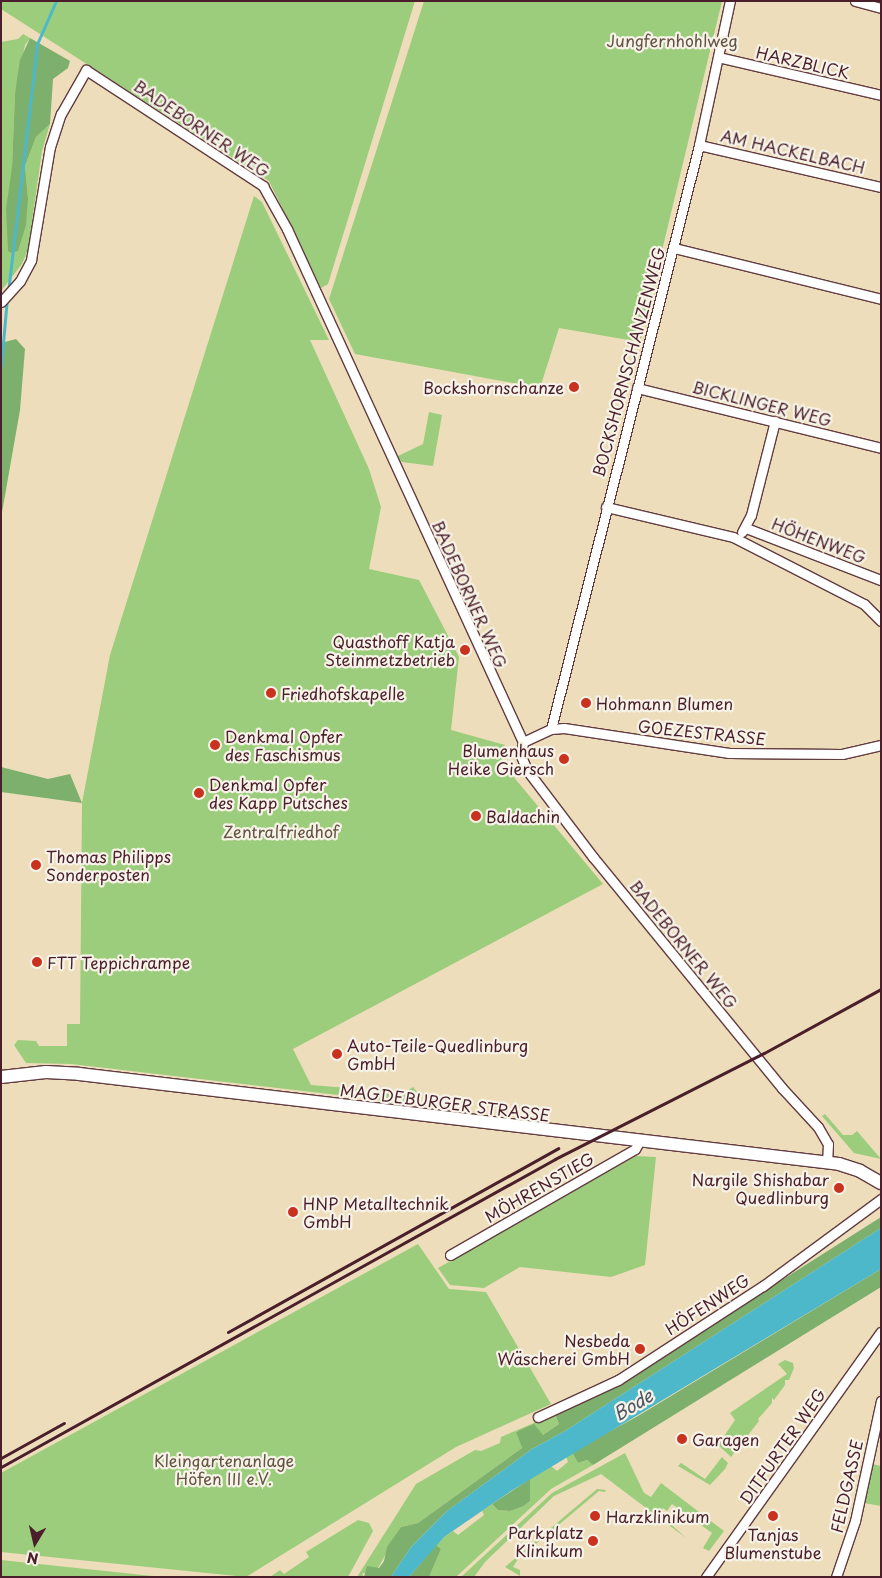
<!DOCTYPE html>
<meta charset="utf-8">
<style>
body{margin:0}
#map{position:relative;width:882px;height:1578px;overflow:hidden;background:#edddba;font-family:"Playpen Sans",sans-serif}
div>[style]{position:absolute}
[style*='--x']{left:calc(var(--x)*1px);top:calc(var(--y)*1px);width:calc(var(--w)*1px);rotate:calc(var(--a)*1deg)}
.green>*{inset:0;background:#9ccd7c}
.forest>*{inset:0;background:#7db06c}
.water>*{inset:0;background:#4db8ca}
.stream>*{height:3px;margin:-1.5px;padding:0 1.5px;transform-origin:1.5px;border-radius:1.5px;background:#4db8ca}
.roads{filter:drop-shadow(1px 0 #623c40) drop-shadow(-1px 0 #623c40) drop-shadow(0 1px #623c40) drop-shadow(0 -1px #623c40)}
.minor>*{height:9px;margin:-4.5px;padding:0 4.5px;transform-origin:4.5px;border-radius:4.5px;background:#fff}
.secondary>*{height:12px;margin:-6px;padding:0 6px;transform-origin:6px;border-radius:6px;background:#fff}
.rail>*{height:3px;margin:-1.5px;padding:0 1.5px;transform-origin:1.5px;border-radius:1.5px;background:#4a1f2b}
.dots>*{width:14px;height:14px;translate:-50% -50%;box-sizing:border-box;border:2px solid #f7f3e8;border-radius:50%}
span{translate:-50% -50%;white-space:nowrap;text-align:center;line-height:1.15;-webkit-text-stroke:4.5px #f7f3e8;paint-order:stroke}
.park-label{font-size:16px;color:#635343}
.street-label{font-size:16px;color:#4a1f2b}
.poi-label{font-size:16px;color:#4a1f2b}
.right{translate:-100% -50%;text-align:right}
.left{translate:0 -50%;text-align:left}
.water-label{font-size:18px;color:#4b5563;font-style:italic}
.frame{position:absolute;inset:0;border:2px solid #4a1f2b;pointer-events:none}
.north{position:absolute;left:10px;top:1518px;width:50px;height:50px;-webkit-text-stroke:4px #f7f3e8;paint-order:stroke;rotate:189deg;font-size:14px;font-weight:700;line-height:20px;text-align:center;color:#4a1f2b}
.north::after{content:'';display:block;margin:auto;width:18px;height:22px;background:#4a1f2b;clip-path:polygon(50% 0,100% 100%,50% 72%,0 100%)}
</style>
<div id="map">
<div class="green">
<div style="clip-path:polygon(1px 1px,415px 1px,328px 284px,321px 288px,269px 181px,1px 9px)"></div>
<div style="clip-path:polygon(424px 1px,722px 1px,640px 342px,559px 328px,540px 388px,355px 354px,329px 299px)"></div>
<div style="clip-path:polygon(23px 34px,30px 38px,25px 45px,15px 93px,12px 167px,28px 198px,25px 166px,36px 137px,50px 124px,42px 151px,28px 250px,22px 264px,1px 291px,1px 42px,18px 39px)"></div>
<div style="clip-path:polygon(254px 196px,262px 202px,329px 340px,310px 340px,369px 469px,381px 507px,369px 569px,419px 580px,459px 657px,451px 730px,505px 745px,501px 762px,603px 884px,293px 1049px,311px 1085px,361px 1089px,355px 1097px,71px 1064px,26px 1063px,14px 1045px,18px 1040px,36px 1041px,39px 1046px,67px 1046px,67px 1024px,80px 1024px,82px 803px,110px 655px)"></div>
<div style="clip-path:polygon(429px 412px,442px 415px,433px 466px,402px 462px,396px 457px,423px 444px)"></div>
<div style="clip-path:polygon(413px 1087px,417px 1092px,402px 1103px,374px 1099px,370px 1090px,404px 1093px)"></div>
<div style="clip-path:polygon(825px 1114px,843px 1135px,852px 1135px,857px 1131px,881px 1159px,854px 1153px,822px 1116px)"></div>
<div style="clip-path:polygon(636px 1156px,656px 1157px,645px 1265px,611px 1277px,520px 1267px,484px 1288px,450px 1285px,438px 1268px)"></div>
<div style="clip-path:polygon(418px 1244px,449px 1289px,486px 1292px,551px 1404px,456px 1447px,246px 1577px,1px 1552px,1px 1473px)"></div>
<div style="clip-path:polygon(785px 1360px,793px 1363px,794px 1368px,789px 1380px,785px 1380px,785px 1385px,774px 1400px,772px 1398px,772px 1403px,758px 1419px,759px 1421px,731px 1457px,718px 1445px,735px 1420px,730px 1413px,787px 1374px,778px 1364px)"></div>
<div style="clip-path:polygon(555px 1414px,559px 1424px,543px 1435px,516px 1431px,522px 1448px,418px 1523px,401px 1527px,378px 1568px,362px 1574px,364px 1577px,357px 1577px,416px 1484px,475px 1450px,481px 1451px,500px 1443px,501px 1437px)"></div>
<div style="clip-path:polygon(572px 1452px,578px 1463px,587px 1460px,593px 1465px,551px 1489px,456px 1577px,429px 1577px,441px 1549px,436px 1545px,444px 1537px,453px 1531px,458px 1535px,484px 1515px,482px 1511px,492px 1504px,498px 1510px,510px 1511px,524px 1506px,530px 1501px,530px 1479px,551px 1466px,557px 1471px,568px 1462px,566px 1456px)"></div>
<div style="clip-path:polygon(625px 1453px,644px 1493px,651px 1497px,661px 1483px,724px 1531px,709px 1551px,703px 1548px,712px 1533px,672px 1504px,667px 1511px,663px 1508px,660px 1514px,686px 1538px,601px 1474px,554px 1496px,485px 1562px,474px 1577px,461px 1577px,552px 1493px)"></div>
<div style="clip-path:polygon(722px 1457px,728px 1463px,725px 1469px,710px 1485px,678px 1466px,681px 1463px,705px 1479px)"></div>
<div style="clip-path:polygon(872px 1464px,881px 1466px,881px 1506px,864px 1503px)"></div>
<div style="clip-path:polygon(597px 1489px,606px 1490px,605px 1492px,599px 1491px,518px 1559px,513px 1567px,520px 1570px,520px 1576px,505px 1567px)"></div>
<div style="clip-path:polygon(358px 1520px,369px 1523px,373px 1531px,348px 1577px,270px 1577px,280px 1570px,284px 1574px,309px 1557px,306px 1552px)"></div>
<div style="clip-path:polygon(1px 1560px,162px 1577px,1px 1577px)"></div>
</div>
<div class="forest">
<div style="clip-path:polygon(30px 38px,70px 61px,68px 68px,53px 79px,50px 124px,36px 137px,25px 166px,28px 198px,26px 225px,18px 251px,11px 253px,8px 251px,6px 209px,12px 167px,15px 93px,20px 60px)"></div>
<div style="clip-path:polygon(16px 339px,25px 349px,20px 410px,1px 518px,1px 343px)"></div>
<div style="clip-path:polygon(1px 767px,48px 779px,70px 774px,82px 803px,1px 792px)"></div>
<div style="clip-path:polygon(881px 1217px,881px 1228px,565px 1431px,532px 1449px,447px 1511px,411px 1547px,391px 1577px,364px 1577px,367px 1566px,379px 1568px,384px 1561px,387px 1547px,401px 1527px,418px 1523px,522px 1448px,516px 1432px,534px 1424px,543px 1435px,559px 1424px,555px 1414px,620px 1383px)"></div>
<div style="clip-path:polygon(881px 1269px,881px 1287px,593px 1465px,587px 1460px,578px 1463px,572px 1452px,638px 1416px)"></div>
<div style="clip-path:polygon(530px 1479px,530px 1501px,524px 1506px,510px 1511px,498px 1510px,492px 1504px)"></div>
<div style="clip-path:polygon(436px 1545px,441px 1549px,429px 1577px,409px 1577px)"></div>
</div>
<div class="water">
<div style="clip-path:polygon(881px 1228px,881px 1269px,511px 1491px,444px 1537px,409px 1577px,391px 1577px,411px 1547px,447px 1511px,532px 1449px,565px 1431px)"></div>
</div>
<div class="stream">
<div style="--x:8;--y:292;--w:250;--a:-83.3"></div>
<div style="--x:37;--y:44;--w:47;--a:-66.2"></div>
<div style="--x:1;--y:366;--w:68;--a:-85"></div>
</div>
<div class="roads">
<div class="minor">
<div style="--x:855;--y:1;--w:27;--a:15"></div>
<div style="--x:718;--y:57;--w:167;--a:13.1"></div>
<div style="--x:699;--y:145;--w:187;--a:13"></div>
<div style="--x:674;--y:248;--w:213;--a:13.8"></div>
<div style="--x:1;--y:302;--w:28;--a:-48"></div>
<div style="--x:20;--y:281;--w:24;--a:-62"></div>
<div style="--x:31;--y:260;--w:115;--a:-80.5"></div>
<div style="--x:50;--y:147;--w:35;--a:-72"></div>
<div style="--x:61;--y:114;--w:51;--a:-60.4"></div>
<div style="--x:86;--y:70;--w:212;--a:33.2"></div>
<div style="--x:263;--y:186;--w:49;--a:60.8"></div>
<div style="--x:287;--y:229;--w:565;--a:65.3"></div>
<div style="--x:523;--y:742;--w:14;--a:98"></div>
<div style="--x:521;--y:756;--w:15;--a:67"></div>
<div style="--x:527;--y:770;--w:109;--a:52.8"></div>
<div style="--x:593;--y:857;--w:298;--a:50.7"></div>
<div style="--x:782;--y:1088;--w:53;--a:47.3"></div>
<div style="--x:818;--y:1127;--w:20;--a:60"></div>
<div style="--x:828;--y:1144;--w:19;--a:93"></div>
<div style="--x:637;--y:388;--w:251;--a:13.8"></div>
<div style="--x:606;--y:507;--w:130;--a:13.3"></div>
<div style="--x:733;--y:537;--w:147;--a:27.1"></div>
<div style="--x:864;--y:604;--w:24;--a:45"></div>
<div style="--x:746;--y:528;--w:145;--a:21.1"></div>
<div style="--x:742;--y:532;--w:19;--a:-62"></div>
<div style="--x:751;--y:515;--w:97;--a:-75.7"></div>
<div style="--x:551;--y:729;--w:602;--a:-75.78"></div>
<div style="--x:699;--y:145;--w:147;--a:-77.9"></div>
<div style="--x:523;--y:742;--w:31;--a:-25"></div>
<div style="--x:551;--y:729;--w:13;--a:-4"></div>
<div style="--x:564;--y:728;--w:167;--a:8.6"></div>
<div style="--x:729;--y:753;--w:113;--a:0.5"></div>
<div style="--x:842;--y:754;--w:40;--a:-13"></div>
<div style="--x:450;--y:1255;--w:213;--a:-29.8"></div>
<div style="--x:635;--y:1149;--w:8;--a:-60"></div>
<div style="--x:538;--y:1417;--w:88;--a:-24.8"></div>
<div style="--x:618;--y:1380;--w:173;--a:-33"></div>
<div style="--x:763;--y:1286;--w:147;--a:-36.4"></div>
<div style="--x:706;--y:1577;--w:301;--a:-54.5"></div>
<div style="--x:836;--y:1577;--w:59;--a:-71.3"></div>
<div style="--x:855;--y:1521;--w:123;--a:-77.8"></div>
</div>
<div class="secondary">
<div style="--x:1;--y:1077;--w:45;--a:-6.3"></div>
<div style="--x:46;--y:1072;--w:33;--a:3"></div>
<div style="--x:79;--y:1074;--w:765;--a:6.75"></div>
<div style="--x:839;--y:1164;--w:22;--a:18"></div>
<div style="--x:860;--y:1171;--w:24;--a:30"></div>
</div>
</div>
<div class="rail">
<div style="--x:228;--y:1332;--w:378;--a:-29.1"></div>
<div style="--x:1;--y:1458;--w:72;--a:-29.1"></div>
<div style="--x:1;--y:1467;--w:634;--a:-29.07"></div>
<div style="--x:555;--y:1159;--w:234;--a:-26.9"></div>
<div style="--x:764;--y:1053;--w:133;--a:-28.7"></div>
</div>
<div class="dots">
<div style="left:574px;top:387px;background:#c8321e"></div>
<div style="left:465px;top:650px;background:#c8321e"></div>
<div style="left:271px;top:693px;background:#c8321e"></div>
<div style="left:586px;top:703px;background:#c8321e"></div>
<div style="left:215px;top:745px;background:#c8321e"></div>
<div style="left:564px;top:759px;background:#c8321e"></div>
<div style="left:199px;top:793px;background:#c8321e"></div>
<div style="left:476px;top:816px;background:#c8321e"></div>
<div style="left:36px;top:865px;background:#c8321e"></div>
<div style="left:37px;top:962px;background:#c8321e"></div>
<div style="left:337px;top:1054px;background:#c8321e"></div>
<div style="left:839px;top:1188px;background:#c8321e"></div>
<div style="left:293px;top:1212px;background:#c8321e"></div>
<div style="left:640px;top:1349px;background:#c8321e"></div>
<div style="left:682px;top:1439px;background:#c8321e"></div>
<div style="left:595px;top:1516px;background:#c8321e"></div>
<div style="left:773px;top:1516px;background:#c8321e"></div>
<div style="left:593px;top:1541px;background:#c8321e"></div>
</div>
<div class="park-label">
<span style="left:672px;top:40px">Jungfernhohlweg</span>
<span style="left:281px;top:831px">Zentralfriedhof</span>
<span style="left:224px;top:1469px">Kleingartenanlage<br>Höfen III e.V.</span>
</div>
<div class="street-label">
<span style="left:803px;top:62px;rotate:13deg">HARZBLICK</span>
<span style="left:202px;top:128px;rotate:34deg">BADEBORNER WEG</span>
<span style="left:793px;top:151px;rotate:13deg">AM HACKELBACH</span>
<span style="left:628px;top:362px;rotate:-75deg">BOCKSHORNSCHANZENWEG</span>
<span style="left:762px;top:403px;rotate:14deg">BICKLINGER WEG</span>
<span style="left:819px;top:540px;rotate:21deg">HÖHENWEG</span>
<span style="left:470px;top:594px;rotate:66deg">BADEBORNER WEG</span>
<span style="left:702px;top:732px;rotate:6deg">GOEZESTRASSE</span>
<span style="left:684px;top:944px;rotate:51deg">BADEBORNER WEG</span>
<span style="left:445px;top:1102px;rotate:7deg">MAGDEBURGER STRASSE</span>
<span style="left:539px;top:1187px;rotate:-30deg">MÖHRENSTIEG</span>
<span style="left:707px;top:1304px;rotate:-33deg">HÖFENWEG</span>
<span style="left:782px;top:1446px;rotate:-55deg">DITFURTER WEG</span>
<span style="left:846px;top:1486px;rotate:-77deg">FELDGASSE</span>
</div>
<div class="poi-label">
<span class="right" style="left:564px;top:387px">Bockshornschanze</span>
<span class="right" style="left:455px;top:650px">Quasthoff Katja<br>Steinmetzbetrieb</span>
<span class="left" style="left:281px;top:693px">Friedhofskapelle</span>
<span class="left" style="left:596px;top:703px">Hohmann Blumen</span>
<span class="left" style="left:225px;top:745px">Denkmal Opfer<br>des Faschismus</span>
<span class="right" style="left:554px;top:759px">Blumenhaus<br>Heike Giersch</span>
<span class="left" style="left:209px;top:793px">Denkmal Opfer<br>des Kapp Putsches</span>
<span class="left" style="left:486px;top:816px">Baldachin</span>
<span class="left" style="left:46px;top:865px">Thomas Philipps<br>Sonderposten</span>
<span class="left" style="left:47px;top:962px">FTT Teppichrampe</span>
<span class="left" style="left:347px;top:1054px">Auto-Teile-Quedlinburg<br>GmbH</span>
<span class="right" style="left:829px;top:1188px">Nargile Shishabar<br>Quedlinburg</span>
<span class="left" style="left:303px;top:1212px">HNP Metalltechnik<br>GmbH</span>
<span class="right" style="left:630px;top:1349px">Nesbeda<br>Wäscherei GmbH</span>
<span class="left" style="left:692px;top:1439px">Garagen</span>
<span class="left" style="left:606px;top:1516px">Harzklinikum</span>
<span class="right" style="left:583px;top:1541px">Parkplatz<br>Klinikum</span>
<span style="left:773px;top:1543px">Tanjas<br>Blumenstube</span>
</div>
<div class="water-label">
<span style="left:633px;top:1405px;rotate:-31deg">Bode</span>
</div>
<div class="frame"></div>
<div class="north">N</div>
</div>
